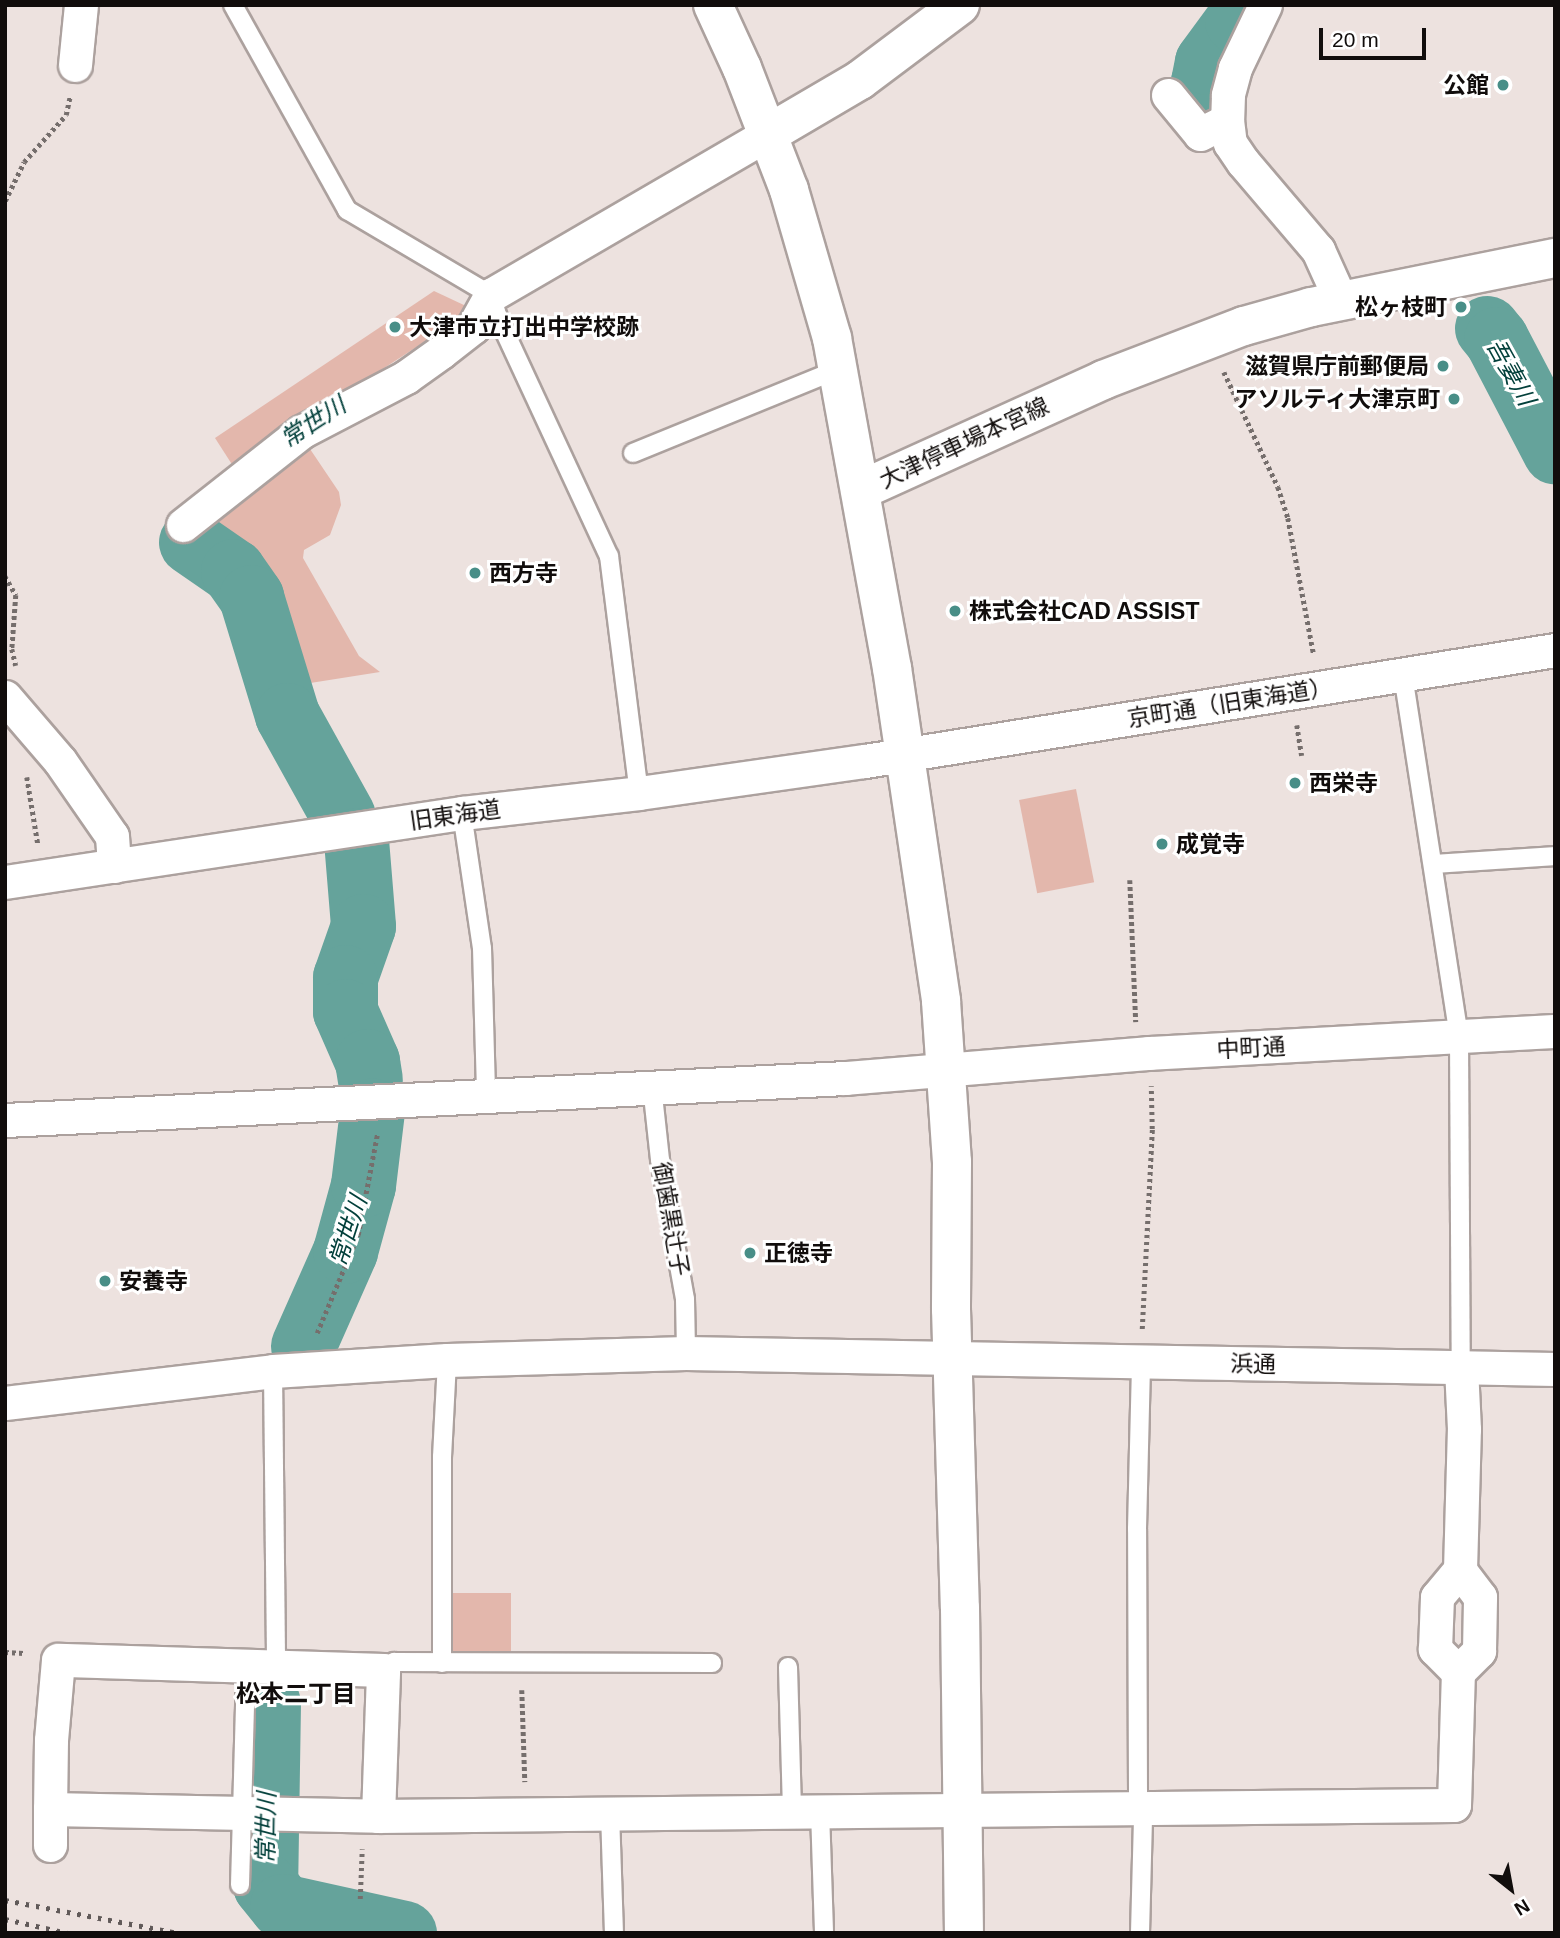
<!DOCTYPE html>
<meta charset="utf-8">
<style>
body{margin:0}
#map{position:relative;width:1560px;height:1938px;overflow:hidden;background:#ede2df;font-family:Helvetica,"Noto Sans JP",sans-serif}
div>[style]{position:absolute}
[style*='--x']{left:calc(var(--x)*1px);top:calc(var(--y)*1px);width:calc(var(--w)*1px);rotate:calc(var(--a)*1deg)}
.green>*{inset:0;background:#e3b7ac;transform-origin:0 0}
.river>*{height:65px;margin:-32.5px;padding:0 32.5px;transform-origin:32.5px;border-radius:32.5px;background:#65a39b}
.path>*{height:4.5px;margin-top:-2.25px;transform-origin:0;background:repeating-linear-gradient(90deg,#756e6c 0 3.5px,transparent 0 7px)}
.roads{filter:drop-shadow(2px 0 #aca19e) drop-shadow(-2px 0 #aca19e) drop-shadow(0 2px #aca19e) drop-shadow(0 -2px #aca19e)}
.lane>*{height:18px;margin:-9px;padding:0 9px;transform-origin:9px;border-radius:9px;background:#fff}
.street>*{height:33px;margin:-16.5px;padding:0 16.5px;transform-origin:16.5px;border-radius:16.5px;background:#fff}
.secondary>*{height:38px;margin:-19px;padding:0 19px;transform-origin:19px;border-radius:19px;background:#fff}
.rail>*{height:5px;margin-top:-2.5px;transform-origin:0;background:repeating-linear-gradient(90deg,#615a59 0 3.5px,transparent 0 10.5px)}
.dots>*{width:19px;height:19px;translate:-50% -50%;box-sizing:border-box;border:4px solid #fff;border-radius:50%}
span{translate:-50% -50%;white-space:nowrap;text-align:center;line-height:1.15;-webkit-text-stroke:6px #fff;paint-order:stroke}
.poi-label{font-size:23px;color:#110d0c;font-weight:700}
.right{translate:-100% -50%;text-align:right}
.left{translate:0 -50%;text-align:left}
.street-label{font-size:23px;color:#110d0c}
.water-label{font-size:24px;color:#03403b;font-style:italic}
.neighbourhood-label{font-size:24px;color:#110d0c;font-weight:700}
.frame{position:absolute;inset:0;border:7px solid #110d0c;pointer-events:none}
.north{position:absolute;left:1476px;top:1854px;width:70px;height:70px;-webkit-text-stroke:5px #fff;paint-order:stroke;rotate:149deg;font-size:19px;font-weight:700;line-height:28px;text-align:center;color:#110d0c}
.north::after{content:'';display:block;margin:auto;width:24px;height:32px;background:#110d0c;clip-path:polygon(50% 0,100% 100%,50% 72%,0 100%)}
.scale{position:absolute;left:1319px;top:28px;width:107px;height:32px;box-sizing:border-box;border:4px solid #110d0c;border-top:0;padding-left:9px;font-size:21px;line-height:24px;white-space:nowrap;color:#110d0c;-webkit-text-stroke:5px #fff;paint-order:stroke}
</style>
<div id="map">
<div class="green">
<div style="clip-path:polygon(434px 291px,466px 306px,455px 322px,233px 466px,215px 438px)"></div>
<div style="clip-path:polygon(308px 446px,339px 492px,341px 505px,330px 535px,304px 550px,303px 558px,359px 656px,380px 672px,285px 687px,257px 599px,235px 567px,191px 529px)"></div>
<div style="left:1076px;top:789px;width:95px;height:58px;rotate:79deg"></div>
<div style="left:511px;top:1593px;width:60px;height:61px;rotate:90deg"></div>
</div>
<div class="river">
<div style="--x:1206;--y:108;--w:26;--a:-97"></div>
<div style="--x:1203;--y:82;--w:20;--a:-79"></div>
<div style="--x:1207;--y:62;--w:51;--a:-53.8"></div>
<div style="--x:1237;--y:21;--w:17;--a:-66"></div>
<div style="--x:1487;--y:328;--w:14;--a:51"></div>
<div style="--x:1496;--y:339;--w:127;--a:62.4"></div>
<div style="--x:191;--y:542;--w:51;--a:34.6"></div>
<div style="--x:233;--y:571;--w:32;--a:55"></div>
<div style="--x:251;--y:597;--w:123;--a:73"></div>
<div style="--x:287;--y:715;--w:115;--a:61"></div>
<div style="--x:356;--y:840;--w:86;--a:85.3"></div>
<div style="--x:363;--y:926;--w:54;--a:109.4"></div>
<div style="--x:345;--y:977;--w:34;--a:90"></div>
<div style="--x:345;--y:1011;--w:55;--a:66.3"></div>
<div style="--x:367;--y:1061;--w:18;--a:81"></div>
<div style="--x:303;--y:1346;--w:104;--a:-66.1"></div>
<div style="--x:345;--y:1251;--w:68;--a:-74.7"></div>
<div style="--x:363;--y:1185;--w:75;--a:-83.1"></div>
<div style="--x:268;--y:1703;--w:182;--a:90.9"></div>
<div style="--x:265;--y:1885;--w:27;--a:51"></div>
<div style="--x:282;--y:1906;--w:125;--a:12.5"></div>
</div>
<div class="path">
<div style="--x:5;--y:201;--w:43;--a:-64"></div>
<div style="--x:24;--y:162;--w:63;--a:-48.2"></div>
<div style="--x:66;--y:115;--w:19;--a:-78"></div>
<div style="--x:1224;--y:372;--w:127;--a:64.8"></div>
<div style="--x:1278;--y:487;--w:33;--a:72"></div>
<div style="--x:1288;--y:518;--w:139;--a:79.3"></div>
<div style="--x:5;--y:576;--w:22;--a:60"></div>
<div style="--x:16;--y:595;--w:54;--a:94.2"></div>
<div style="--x:12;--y:649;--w:17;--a:77"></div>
<div style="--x:1297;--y:725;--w:31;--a:81"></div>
<div style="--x:27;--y:777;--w:68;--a:80.7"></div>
<div style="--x:1130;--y:880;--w:142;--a:87.6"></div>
<div style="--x:1142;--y:1329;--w:200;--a:-87.1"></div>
<div style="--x:1152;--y:1129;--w:43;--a:-91.3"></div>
<div style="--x:317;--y:1333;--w:106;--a:-67.3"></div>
<div style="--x:358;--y:1235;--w:102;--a:-79.2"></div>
<div style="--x:5;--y:1652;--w:19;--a:3"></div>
<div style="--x:522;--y:1690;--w:92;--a:88.1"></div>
<div style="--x:360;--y:1899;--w:50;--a:-87.7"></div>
</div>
<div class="roads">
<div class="lane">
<div style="--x:233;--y:5;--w:235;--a:60.9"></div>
<div style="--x:347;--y:210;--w:167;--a:30.6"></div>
<div style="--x:491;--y:295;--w:21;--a:73"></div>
<div style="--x:497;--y:315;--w:266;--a:65.1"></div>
<div style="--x:609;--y:556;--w:239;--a:82.8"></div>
<div style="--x:633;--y:453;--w:222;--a:-22.2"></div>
<div style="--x:1403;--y:675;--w:365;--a:81.2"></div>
<div style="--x:1459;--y:1036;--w:332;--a:89.7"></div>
<div style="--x:462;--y:813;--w:136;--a:81.6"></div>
<div style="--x:482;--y:948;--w:146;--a:88.4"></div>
<div style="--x:1435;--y:864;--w:120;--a:-3.8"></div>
<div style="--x:652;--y:1086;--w:74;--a:83.8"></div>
<div style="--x:660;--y:1160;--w:141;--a:79.8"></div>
<div style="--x:685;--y:1299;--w:54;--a:88.9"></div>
<div style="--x:273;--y:1371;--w:296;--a:89.4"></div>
<div style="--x:442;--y:1663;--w:206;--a:-90"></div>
<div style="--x:442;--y:1457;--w:97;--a:-87"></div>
<div style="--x:788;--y:1667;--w:144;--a:88.4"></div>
<div style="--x:383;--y:1670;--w:14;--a:-36"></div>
<div style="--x:394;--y:1662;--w:318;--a:0.2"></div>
<div style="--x:820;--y:1811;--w:122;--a:88.1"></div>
<div style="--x:610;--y:1813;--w:120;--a:88.1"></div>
<div style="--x:240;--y:1885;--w:219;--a:-88.4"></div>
<div style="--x:1140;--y:1933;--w:112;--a:-88.5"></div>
<div style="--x:1143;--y:1821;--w:28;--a:-100"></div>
<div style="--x:1138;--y:1793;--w:264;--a:-90.2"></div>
<div style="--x:1137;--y:1529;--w:168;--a:-88.6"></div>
</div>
<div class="street">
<div style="--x:1265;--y:5;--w:70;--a:115.5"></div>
<div style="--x:1235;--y:68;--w:28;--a:105"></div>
<div style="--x:1228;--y:95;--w:25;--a:92"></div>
<div style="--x:1227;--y:120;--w:23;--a:83"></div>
<div style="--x:1230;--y:143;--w:23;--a:56"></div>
<div style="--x:1243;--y:162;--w:116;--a:49.6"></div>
<div style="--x:1318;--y:250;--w:56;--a:65.7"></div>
<div style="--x:75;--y:65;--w:60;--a:-84.3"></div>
<div style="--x:1168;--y:95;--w:50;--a:50.6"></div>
<div style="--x:1200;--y:134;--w:30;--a:-27"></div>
<div style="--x:183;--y:525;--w:150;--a:-38.2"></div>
<div style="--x:301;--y:432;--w:119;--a:-27.6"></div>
<div style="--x:406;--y:377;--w:43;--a:-35.5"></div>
<div style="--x:441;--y:352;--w:41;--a:-38"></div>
<div style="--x:473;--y:327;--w:37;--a:-61"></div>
<div style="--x:491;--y:295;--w:320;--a:-30.2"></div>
<div style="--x:5;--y:697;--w:84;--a:49.3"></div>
<div style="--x:60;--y:761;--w:91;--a:55.3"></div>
<div style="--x:112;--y:836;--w:30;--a:86"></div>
<div style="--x:5;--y:882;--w:462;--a:-8.6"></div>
<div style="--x:462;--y:813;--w:178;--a:-6.4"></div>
<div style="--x:639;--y:793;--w:228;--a:-8.1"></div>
<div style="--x:865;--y:761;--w:699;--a:-9.14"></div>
<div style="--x:5;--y:1120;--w:841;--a:-2.86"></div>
<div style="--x:845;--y:1078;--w:305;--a:-4.7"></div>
<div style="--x:1149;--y:1053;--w:407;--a:-3.1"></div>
<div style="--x:5;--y:1403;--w:270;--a:-6.8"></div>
<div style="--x:273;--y:1371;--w:174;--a:-3.6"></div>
<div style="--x:447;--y:1360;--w:239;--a:-1.7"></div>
<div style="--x:686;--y:1353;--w:869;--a:1.05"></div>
<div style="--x:1458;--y:1672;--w:33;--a:-135"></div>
<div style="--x:1435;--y:1649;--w:52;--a:-87.8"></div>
<div style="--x:1437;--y:1597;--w:35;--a:-50"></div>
<div style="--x:378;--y:1816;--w:146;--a:-88"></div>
<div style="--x:383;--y:1670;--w:325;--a:-178.2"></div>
<div style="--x:58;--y:1660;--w:80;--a:95"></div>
<div style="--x:51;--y:1740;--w:69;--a:90.8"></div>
<div style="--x:50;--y:1809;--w:328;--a:1.2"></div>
<div style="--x:378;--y:1816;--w:1076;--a:-0.59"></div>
<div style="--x:1454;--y:1805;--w:133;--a:-88.3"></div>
<div style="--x:1458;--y:1672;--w:30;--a:-45"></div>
<div style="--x:1479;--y:1651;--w:54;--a:-88.9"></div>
<div style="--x:1480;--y:1597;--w:34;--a:-127"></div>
<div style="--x:1460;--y:1570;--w:141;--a:-88.4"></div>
<div style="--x:1464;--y:1429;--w:61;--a:-92.8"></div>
<div style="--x:50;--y:1845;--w:36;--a:-90"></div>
</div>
<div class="secondary">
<div style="--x:713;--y:5;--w:69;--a:65.3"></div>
<div style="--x:742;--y:68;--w:131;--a:68.9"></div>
<div style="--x:789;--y:190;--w:154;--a:73.8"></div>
<div style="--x:832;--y:338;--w:335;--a:79.7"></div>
<div style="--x:892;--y:668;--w:337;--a:81.6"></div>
<div style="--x:941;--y:1001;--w:161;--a:86.1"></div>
<div style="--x:952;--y:1162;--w:147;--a:90.4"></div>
<div style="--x:951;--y:1309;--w:299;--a:88.3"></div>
<div style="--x:960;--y:1608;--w:325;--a:89.3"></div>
<div style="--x:768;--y:134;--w:107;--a:-30.4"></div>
<div style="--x:860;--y:80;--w:125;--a:-36.9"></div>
<div style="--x:861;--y:490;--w:266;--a:-24.4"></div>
<div style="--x:1103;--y:380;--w:151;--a:-21"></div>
<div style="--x:1244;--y:326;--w:70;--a:-15.8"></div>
<div style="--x:1311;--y:307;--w:249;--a:-11.4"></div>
</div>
</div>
<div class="rail">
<div style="--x:5;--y:1900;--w:176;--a:10.8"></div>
<div style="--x:5;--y:1919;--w:65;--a:12.5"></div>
</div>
<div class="dots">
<div style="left:1503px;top:85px;background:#488e87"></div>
<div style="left:1461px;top:307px;background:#488e87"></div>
<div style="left:395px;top:327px;background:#488e87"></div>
<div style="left:1443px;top:366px;background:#488e87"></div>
<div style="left:1454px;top:399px;background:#488e87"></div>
<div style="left:475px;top:573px;background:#488e87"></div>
<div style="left:955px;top:611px;background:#488e87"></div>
<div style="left:1295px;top:783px;background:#488e87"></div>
<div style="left:1162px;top:844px;background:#488e87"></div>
<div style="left:750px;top:1253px;background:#488e87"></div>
<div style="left:105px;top:1281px;background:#488e87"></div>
</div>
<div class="poi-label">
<span class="right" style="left:1489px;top:85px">公館</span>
<span class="right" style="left:1447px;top:307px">松ヶ枝町</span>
<span class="left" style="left:409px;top:327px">大津市立打出中学校跡</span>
<span class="right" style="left:1429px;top:366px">滋賀県庁前郵便局</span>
<span class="right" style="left:1440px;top:399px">アソルティ大津京町</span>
<span class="left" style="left:489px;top:573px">西方寺</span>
<span class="left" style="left:969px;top:611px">株式会社CAD ASSIST</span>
<span class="left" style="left:1309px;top:783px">西栄寺</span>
<span class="left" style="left:1176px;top:844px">成覚寺</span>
<span class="left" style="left:764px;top:1253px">正徳寺</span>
<span class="left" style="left:119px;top:1281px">安養寺</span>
</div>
<div class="street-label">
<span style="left:964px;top:443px;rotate:-25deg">大津停車場本宮線</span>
<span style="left:1230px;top:703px;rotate:-9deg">京町通（旧東海道）</span>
<span style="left:455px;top:815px;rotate:-8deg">旧東海道</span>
<span style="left:1251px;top:1048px;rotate:-3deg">中町通</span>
<span style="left:671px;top:1219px;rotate:80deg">御歯黒辻子</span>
<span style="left:1253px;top:1364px;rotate:1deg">浜通</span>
</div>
<div class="water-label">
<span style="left:1511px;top:372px;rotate:61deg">吾妻川</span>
<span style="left:313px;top:422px;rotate:-33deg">常世川</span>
<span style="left:348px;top:1231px;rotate:-72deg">常世川</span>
<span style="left:266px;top:1828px;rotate:-89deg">常世川</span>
</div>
<div class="neighbourhood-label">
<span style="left:296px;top:1694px">松本二丁目</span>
</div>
<div class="frame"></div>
<div class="north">N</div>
<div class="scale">20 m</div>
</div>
